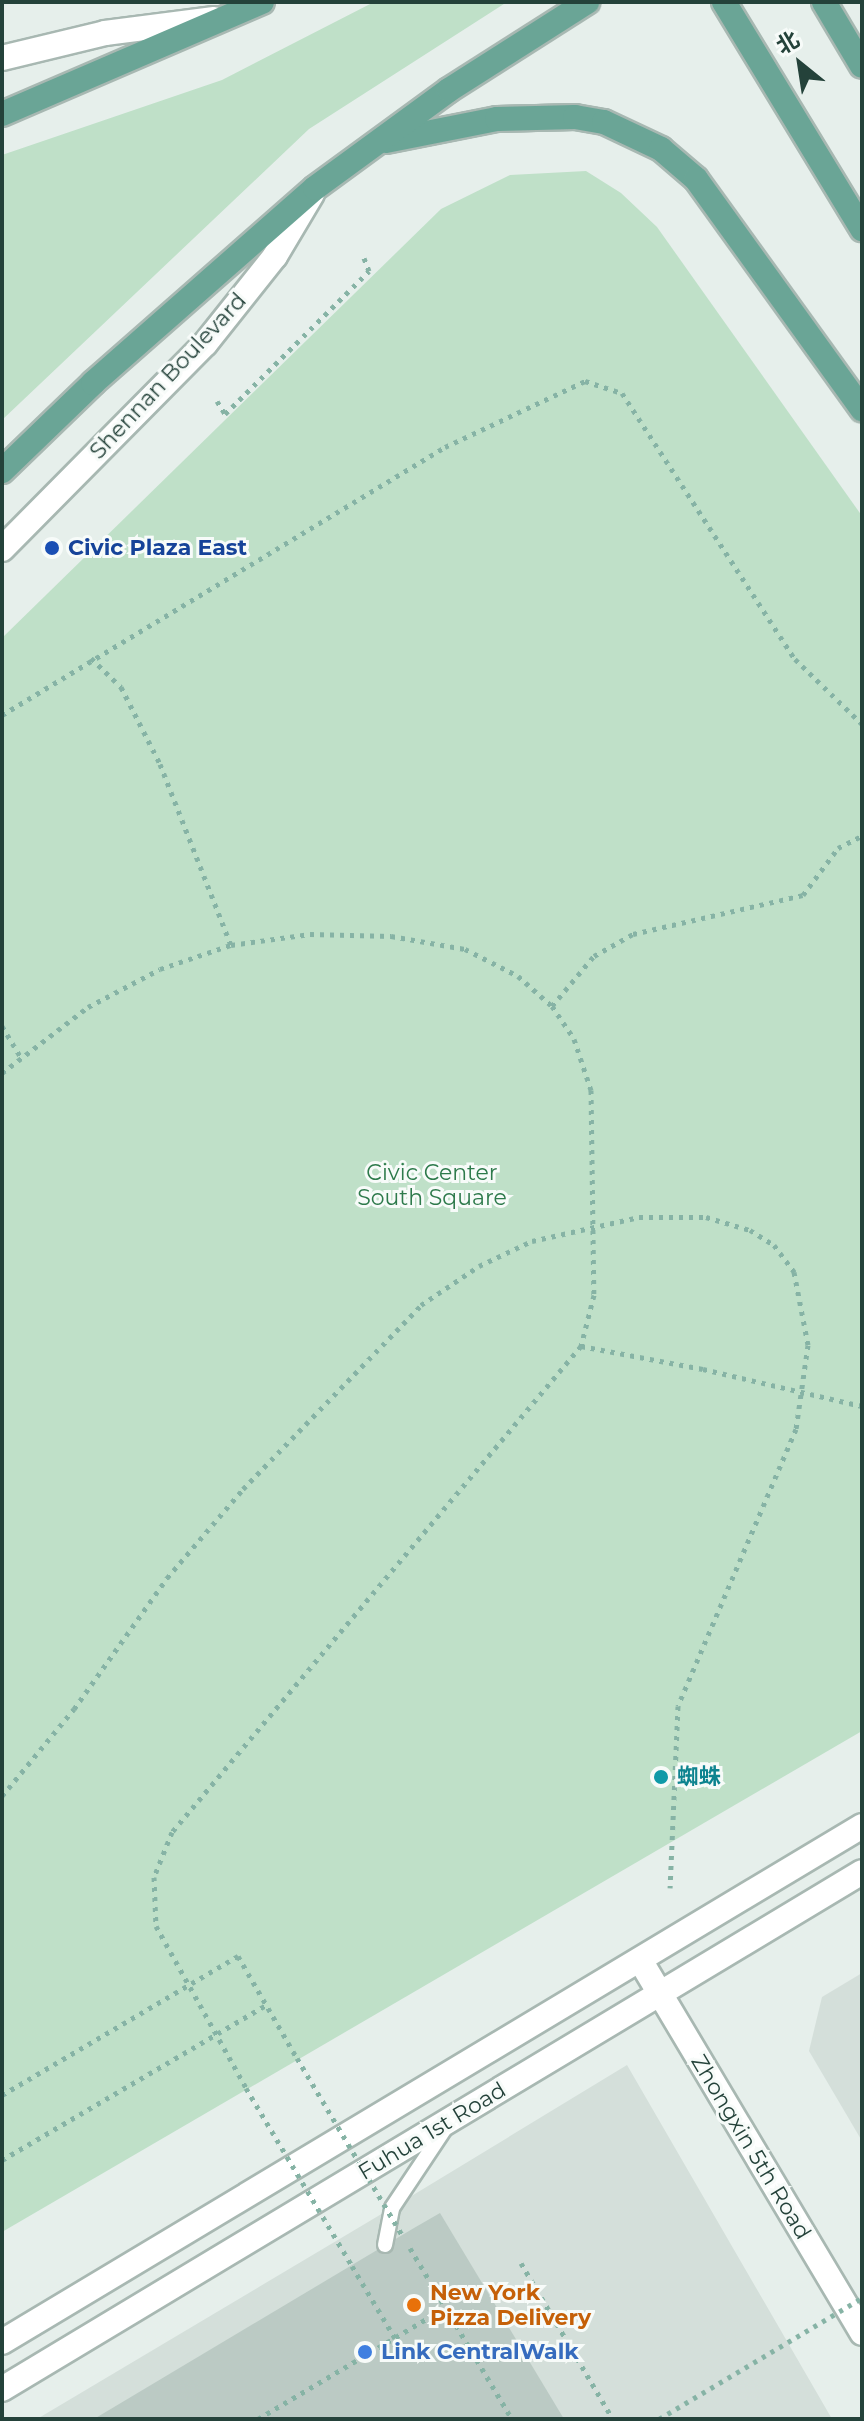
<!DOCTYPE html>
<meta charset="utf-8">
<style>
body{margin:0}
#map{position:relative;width:864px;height:2421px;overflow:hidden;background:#e6efeb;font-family:Montserrat,"Noto Sans SC",sans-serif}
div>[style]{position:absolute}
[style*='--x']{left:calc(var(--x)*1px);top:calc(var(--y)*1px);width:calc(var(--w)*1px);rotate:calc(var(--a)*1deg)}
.built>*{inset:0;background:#d4dfda}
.green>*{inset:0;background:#bfe0c8}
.building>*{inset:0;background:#bbcac4}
.path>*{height:5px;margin-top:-2.5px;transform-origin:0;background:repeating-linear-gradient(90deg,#86b3a5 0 4px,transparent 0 10px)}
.roads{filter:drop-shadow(2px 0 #a8b8b2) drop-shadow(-2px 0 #a8b8b2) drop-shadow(0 2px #a8b8b2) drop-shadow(0 -2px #a8b8b2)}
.service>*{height:14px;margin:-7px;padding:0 7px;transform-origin:7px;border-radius:7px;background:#fff}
.tertiary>*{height:24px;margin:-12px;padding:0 12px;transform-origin:12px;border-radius:12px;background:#fff}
.secondary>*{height:24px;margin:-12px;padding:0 12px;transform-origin:12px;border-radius:12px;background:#fff}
.primary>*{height:24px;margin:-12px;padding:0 12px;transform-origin:12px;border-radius:12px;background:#6aa596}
.path-bridge>*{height:5px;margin-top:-2.5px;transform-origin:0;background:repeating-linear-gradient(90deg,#86b3a5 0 4px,transparent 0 10px)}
.dots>*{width:22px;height:22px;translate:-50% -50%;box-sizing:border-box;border:4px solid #f7fbf9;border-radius:50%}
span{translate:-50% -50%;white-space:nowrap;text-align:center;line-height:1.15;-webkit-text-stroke:6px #f7fbf9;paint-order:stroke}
.street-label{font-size:22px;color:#24423a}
.transit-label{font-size:22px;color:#164399;font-weight:700}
.left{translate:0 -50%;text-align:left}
.park-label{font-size:22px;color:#2d7a4b}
.culture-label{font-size:22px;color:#0d838f;font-weight:700}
.food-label{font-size:22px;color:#c56008;font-weight:700}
.shop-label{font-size:22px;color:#366cbe;font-weight:700}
.frame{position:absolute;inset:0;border:4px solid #24423a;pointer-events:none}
.north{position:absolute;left:760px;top:24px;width:80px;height:80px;-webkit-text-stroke:6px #f7fbf9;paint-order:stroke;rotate:330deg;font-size:22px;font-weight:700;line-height:32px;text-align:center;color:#24423a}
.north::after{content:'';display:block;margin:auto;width:28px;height:36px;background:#24423a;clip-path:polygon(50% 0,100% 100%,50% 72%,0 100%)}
</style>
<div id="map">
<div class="built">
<div style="clip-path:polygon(862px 1973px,862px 2141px,809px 2051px,822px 1997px)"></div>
<div style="clip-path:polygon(627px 2065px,832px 2419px,37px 2419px,400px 2203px)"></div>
</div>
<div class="green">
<div style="clip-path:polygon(374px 2px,507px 2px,309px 129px,2px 420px,2px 155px,222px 80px)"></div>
<div style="clip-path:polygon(586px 171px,621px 193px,657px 227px,862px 516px,862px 1731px,2px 2232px,2px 638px,441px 209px,510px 175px)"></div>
</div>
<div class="building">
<div style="clip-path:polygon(440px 2213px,564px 2419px,94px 2419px,414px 2228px)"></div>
</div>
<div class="path">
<div style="--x:217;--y:401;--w:15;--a:58"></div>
<div style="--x:225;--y:414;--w:203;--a:-44.8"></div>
<div style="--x:369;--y:271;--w:14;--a:-111"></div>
<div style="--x:91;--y:658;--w:42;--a:44"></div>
<div style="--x:121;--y:687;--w:86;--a:63.1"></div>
<div style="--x:160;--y:764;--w:194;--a:68.6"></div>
<div style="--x:2;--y:715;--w:518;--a:-31.17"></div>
<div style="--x:445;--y:447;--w:155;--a:-25.2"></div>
<div style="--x:585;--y:381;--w:39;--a:18"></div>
<div style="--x:622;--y:393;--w:317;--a:57"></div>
<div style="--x:795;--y:659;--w:93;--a:44.1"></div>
<div style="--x:552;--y:1006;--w:65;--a:-50"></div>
<div style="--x:594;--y:956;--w:45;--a:-29.4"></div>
<div style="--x:633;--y:934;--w:174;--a:-12.9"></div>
<div style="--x:803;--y:895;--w:59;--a:-53.3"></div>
<div style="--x:838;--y:848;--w:27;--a:-27"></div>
<div style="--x:2;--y:1026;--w:35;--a:59"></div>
<div style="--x:2;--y:1073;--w:108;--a:-37.5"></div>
<div style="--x:88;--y:1007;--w:81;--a:-27.8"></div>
<div style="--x:160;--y:969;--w:75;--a:-18.7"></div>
<div style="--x:231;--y:945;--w:80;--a:-7.9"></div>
<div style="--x:310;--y:934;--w:81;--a:1.4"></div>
<div style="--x:391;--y:936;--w:75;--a:10"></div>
<div style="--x:465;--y:949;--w:59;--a:27"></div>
<div style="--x:518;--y:976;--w:45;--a:41.4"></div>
<div style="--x:552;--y:1006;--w:40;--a:56"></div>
<div style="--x:574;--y:1039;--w:54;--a:71.6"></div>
<div style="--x:591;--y:1090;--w:205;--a:89.2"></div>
<div style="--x:594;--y:1295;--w:53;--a:104.3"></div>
<div style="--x:581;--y:1346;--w:635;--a:130.08"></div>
<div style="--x:172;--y:1832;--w:48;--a:111.8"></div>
<div style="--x:154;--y:1877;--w:49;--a:87.7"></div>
<div style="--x:156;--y:1926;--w:185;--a:60.9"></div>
<div style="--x:581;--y:1346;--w:124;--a:10.7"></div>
<div style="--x:2;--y:1796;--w:113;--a:-50.4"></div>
<div style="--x:74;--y:1709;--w:161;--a:-54.6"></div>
<div style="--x:167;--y:1578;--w:117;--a:-49.5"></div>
<div style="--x:243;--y:1489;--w:256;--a:-45.9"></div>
<div style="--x:421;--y:1305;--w:70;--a:-33.9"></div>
<div style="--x:479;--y:1266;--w:59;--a:-25.3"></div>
<div style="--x:532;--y:1241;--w:110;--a:-12.6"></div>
<div style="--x:639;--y:1217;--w:67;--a:0"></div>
<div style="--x:706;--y:1217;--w:46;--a:16.5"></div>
<div style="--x:750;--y:1230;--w:28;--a:32"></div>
<div style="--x:774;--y:1245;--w:34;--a:53"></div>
<div style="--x:794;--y:1272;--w:74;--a:79.1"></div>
<div style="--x:808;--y:1345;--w:85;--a:98.1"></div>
<div style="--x:796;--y:1429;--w:301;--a:113.1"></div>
<div style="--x:678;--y:1706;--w:182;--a:92.5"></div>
<div style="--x:2;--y:2095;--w:274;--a:-30.5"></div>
<div style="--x:238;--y:1956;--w:118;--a:60"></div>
<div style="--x:2;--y:2160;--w:306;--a:-30.4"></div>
<div style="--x:410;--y:2248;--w:199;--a:59.2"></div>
<div style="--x:521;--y:2263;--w:181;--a:59.5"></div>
<div style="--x:352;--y:2266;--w:84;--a:59.2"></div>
<div style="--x:258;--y:2419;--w:217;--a:-30.7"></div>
</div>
<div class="roads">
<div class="service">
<div style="--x:385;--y:2245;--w:38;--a:-79"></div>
<div style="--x:392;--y:2208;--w:101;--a:-56.3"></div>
</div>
<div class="tertiary">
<div style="--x:640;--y:1960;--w:434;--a:59.2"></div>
<div style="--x:2;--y:2342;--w:1003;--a:-30.96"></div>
<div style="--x:2;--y:2389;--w:1003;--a:-31.01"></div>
</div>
<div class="secondary">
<div style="--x:2;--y:58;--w:106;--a:-13.6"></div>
<div style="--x:105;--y:33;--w:110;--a:-7.3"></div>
<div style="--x:2;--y:549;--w:289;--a:-45.3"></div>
<div style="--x:205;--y:344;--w:112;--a:-51.5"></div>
<div style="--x:275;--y:256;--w:72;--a:-59.2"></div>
</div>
<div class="primary">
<div style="--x:724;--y:2;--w:266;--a:58.7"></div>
<div style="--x:824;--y:2;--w:74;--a:59.3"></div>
<div style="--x:2;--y:114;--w:283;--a:-23.3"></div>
<div style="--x:386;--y:141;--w:113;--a:-11.2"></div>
<div style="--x:497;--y:119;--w:78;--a:-1.5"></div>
<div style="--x:575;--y:117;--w:29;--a:10"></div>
<div style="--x:604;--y:122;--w:63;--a:25.3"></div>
<div style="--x:661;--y:149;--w:46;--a:40.6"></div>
<div style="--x:696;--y:179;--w:284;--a:54.2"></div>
<div style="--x:2;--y:471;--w:127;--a:-44"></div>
<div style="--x:93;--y:383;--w:295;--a:-41.3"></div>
<div style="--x:315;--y:188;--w:166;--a:-36.2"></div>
<div style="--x:449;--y:90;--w:164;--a:-32.5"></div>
</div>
</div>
<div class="path-bridge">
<div style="--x:703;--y:1369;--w:163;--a:13.1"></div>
<div style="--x:297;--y:2058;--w:206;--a:59.3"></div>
<div style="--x:246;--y:2088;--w:207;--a:59.2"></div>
<div style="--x:659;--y:2419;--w:236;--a:-30.8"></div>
</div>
<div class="dots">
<div style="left:52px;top:548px;background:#1a4fb4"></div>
<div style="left:661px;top:1777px;background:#0f9aa8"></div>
<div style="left:414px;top:2305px;background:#e8710a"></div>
<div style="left:365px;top:2352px;background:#3f7fe0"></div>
</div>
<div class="street-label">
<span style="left:168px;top:376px;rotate:-47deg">Shennan Boulevard</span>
<span style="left:432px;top:2131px;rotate:-31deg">Fuhua 1st Road</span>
<span style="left:751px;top:2147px;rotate:59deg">Zhongxin 5th Road</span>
</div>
<div class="transit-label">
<span class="left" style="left:68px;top:548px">Civic Plaza East</span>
</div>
<div class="park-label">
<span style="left:432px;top:1185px">Civic Center<br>South Square</span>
</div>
<div class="culture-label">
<span class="left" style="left:677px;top:1777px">蜘蛛</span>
</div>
<div class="food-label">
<span class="left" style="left:430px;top:2305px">New York<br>Pizza Delivery</span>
</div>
<div class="shop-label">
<span class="left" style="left:381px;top:2352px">Link CentralWalk</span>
</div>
<div class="frame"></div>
<div class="north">北</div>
</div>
